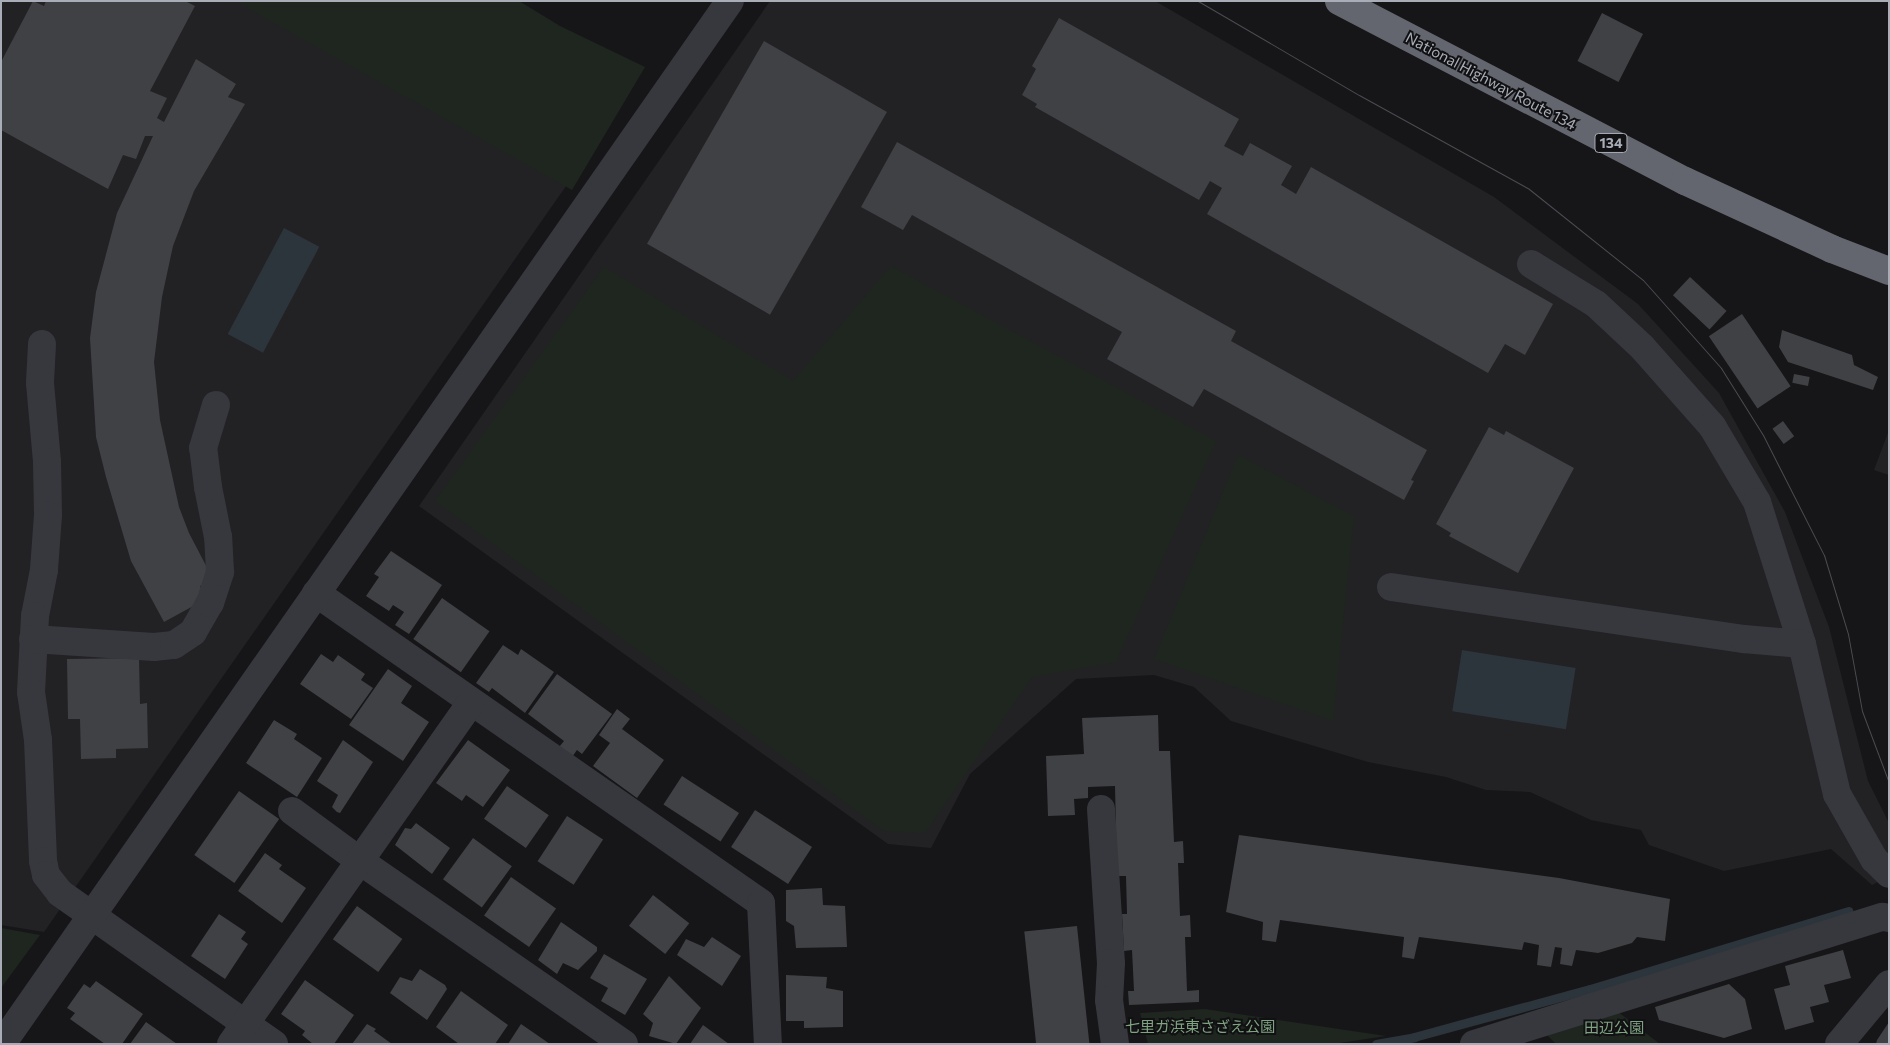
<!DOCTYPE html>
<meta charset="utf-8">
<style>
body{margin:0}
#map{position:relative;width:1890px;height:1045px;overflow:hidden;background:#161618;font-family:Commissioner,"Noto Sans JP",sans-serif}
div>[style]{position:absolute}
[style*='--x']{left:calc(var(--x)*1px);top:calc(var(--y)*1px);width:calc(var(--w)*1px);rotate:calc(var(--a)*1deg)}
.built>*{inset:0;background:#222225}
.green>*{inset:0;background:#1e261f}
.water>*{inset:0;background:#2c353c;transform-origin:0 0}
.stream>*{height:9px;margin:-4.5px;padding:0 4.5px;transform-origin:4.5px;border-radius:4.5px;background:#2c353c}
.building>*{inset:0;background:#404145;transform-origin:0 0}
.minor>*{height:28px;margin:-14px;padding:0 14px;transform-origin:14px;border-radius:14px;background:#37383d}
.highway>*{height:28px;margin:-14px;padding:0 14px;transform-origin:14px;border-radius:14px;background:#63666e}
.tram>*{height:1px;margin:-0.5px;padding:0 0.5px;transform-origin:0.5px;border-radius:0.5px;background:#4a4c52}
span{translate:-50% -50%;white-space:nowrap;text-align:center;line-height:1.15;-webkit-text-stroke:4px #111113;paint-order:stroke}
.shield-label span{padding:1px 4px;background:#111113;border:1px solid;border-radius:4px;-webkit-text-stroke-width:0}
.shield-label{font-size:14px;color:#a8adb8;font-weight:700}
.street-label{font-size:15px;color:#a8adb8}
.park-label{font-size:15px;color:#7fa381}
.frame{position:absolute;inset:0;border:2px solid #a8adb8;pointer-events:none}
</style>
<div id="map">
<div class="built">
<div style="clip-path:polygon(1px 1px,267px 1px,571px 179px,44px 932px,1px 925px)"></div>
<div style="clip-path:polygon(770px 1px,1155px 1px,1494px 197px,1638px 304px,1719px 393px,1785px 512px,1829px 627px,1868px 781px,1889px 823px,1889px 876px,1872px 885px,1831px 849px,1724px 871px,1649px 845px,1641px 830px,1591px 820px,1530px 792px,1486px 790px,1446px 777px,1368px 762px,1231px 721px,1194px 687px,1154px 675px,1076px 679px,970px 774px,931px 848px,888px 844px,419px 506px)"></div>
<div style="clip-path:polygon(1889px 430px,1889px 475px,1874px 470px)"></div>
</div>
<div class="green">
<div style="clip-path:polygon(235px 1px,519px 1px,560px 26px,645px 67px,572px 190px)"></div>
<div style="clip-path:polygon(891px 266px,1216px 441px,1116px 662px,1032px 677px,925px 833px,884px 831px,435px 501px,604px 267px,793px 381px)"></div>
<div style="clip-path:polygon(1238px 455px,1354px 516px,1333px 721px,1154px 659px)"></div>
<div style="clip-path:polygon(1px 928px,40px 935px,1px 988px)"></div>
<div style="clip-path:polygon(1205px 1009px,1386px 1036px,1333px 1044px,1148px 1044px,1140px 1013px)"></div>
<div style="clip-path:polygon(1617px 1011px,1660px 1044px,1556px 1044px,1546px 1034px)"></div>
</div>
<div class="water">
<div style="left:284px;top:228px;width:40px;height:120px;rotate:28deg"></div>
<div style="left:1462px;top:650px;width:115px;height:62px;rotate:9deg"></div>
</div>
<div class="stream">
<div style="--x:1376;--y:1044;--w:39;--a:-10"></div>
<div style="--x:1414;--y:1037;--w:182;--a:-15.3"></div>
<div style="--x:1590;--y:989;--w:270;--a:-16.8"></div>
</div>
<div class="building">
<div style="clip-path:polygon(33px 1px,44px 6px,46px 1px,185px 1px,195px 6px,150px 91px,167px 98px,157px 118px,164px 122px,196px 59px,236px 84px,228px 97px,245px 104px,194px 191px,173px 246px,162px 297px,154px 362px,160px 420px,179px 507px,189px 533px,213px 579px,200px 586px,206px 599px,164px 622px,131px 561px,106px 477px,96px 437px,90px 338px,96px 292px,117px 213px,153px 136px,145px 136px,136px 159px,123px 155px,108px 189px,1px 130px,1px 62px)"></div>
<div style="left:1602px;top:13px;width:46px;height:54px;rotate:27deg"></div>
<div style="clip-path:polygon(1059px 18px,1239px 119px,1224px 146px,1243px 156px,1250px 143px,1292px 166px,1281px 185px,1296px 194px,1311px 167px,1553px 304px,1525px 355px,1505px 344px,1488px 373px,1207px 214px,1222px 188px,1210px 181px,1199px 200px,1035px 107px,1037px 104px,1022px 95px,1036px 69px,1032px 66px)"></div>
<div style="left:764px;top:41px;width:142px;height:234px;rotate:30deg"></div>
<div style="clip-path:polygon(897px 142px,1236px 331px,1231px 341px,1427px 450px,1411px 480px,1414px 481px,1404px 500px,1204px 389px,1193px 407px,1107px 359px,1122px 332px,912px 215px,903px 230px,861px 207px)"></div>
<div style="left:1690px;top:277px;width:50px;height:25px;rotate:43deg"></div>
<div style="left:1742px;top:314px;width:87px;height:40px;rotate:56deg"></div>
<div style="clip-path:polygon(1782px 330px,1852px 355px,1854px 365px,1878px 377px,1873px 390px,1788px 362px,1779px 347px)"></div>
<div style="left:1794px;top:374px;width:16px;height:9px;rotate:11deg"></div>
<div style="left:1783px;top:421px;width:19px;height:13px;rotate:54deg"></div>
<div style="clip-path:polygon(1489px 427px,1504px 435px,1506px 431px,1574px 468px,1518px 573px,1449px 536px,1451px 533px,1436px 524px)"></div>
<div style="clip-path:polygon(391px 551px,442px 585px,409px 634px,395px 625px,404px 612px,393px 605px,389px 611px,366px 596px,379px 577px,374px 574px)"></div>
<div style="left:442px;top:598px;width:58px;height:50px;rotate:35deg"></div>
<div style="clip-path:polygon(503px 645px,518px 655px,521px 649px,554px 672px,525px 713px,492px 688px,489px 692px,476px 683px)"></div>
<div style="clip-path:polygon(321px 654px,333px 662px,338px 655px,365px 674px,361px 680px,373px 688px,351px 719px,300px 684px)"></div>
<div style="clip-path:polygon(139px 658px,140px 704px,147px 703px,148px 748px,116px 749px,116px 758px,81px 759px,80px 719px,68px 719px,67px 659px)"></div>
<div style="clip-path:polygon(388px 669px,412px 686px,401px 703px,429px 722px,403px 761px,349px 725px)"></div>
<div style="clip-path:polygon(557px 674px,612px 714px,582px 754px,577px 750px,572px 757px,559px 747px,564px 741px,528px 714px)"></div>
<div style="clip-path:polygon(617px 709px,630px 719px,622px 729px,664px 760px,637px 798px,593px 766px,610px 743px,599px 735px)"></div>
<div style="clip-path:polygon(1158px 715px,1159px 751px,1170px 751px,1174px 842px,1183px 841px,1184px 863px,1178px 863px,1180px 916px,1190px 915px,1191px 937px,1185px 937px,1187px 991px,1199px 990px,1199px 1002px,1129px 1005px,1128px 991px,1134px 991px,1132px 950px,1124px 951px,1122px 914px,1127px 914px,1126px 876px,1117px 876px,1115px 786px,1088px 787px,1088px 798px,1074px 799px,1075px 815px,1048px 816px,1046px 756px,1084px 754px,1082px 718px)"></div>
<div style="clip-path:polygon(274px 720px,297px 734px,294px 739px,322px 758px,297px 797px,246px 763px)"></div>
<div style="clip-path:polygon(343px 740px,373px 762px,340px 813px,337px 812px,332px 807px,338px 795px,317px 781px)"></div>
<div style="clip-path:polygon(468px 740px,510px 770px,483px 807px,466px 795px,462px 801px,436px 783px)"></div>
<div style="left:682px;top:776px;width:68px;height:34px;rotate:33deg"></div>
<div style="left:507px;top:786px;width:51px;height:40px;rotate:35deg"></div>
<div style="left:239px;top:791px;width:49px;height:78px;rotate:35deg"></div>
<div style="left:755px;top:810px;width:68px;height:44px;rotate:33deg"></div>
<div style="left:567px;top:816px;width:43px;height:54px;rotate:33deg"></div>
<div style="clip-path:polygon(416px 823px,450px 848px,432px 874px,395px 845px,405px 828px,411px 829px)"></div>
<div style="clip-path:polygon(1239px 835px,1559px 878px,1670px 899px,1665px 941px,1637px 937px,1632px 943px,1598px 953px,1576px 950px,1572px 966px,1560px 964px,1562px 948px,1555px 947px,1551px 967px,1537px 965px,1539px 945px,1524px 942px,1522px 950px,1419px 937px,1414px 959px,1402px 957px,1404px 937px,1280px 920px,1276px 942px,1262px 940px,1263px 922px,1226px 912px)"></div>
<div style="left:473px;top:838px;width:48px;height:51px;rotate:36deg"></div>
<div style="clip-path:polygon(265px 853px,282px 865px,279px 869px,306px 888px,282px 923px,238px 891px)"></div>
<div style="left:511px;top:877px;width:55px;height:47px;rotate:35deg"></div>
<div style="clip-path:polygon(822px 888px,823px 905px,845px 906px,847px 947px,796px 948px,794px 926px,786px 921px,786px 890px)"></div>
<div style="left:653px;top:895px;width:46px;height:39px;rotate:38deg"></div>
<div style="left:357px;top:906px;width:56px;height:41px;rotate:36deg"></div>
<div style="clip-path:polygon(219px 914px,246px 932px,241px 939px,248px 944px,225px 979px,191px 956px)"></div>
<div style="clip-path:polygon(561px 922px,597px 947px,597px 951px,578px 970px,563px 963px,557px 974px,538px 960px)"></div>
<div style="left:1077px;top:926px;width:119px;height:53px;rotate:84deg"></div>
<div style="clip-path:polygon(712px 937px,741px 956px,722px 986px,677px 955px,686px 939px,704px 947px)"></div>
<div style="clip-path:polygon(1843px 950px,1851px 978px,1824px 985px,1829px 1002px,1810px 1007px,1814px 1022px,1785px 1030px,1774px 989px,1790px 985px,1785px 966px)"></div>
<div style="clip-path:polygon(604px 954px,647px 979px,625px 1015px,601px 1001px,608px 988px,590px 978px)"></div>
<div style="clip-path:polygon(420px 969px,445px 985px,447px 989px,427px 1020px,390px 993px,400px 977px,412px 981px)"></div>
<div style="clip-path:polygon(786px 975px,827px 977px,826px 988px,843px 991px,843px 1027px,804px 1028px,804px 1021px,786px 1021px)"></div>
<div style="clip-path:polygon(669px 976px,701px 1008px,676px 1044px,649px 1036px,653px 1023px,643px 1014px)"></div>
<div style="clip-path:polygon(305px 980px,354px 1015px,334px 1044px,313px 1044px,302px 1035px,305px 1031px,281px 1014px)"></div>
<div style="clip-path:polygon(96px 981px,143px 1014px,122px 1044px,105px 1044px,70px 1019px,75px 1013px,67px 1008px,84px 984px,90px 988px)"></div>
<div style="clip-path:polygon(1729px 984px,1745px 999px,1752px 1029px,1724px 1038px,1659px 1020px,1655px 1007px)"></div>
<div style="clip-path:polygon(461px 991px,508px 1025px,495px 1044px,459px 1044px,436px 1027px)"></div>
<div style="clip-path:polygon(146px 1022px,177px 1044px,130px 1044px)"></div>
<div style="clip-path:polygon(1889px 1022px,1889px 1044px,1876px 1044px,1877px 1040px)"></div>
<div style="clip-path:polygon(367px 1024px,376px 1029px,374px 1031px,392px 1044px,352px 1044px)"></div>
<div style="clip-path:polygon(521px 1024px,550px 1044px,508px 1044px)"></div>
<div style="clip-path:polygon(703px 1025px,729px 1044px,690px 1044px)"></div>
</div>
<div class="minor">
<div style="--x:1531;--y:264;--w:76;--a:31.6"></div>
<div style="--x:1596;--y:304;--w:63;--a:43.1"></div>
<div style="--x:1642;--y:347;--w:106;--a:48.5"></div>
<div style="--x:1712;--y:426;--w:88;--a:59.4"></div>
<div style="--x:1757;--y:502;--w:149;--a:72.4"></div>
<div style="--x:1802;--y:644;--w:154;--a:76.9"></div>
<div style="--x:1837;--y:794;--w:75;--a:60.4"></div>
<div style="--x:1874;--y:859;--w:21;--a:45"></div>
<div style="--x:42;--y:344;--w:39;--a:93"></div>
<div style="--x:40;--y:383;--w:79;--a:84.9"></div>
<div style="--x:47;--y:462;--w:53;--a:88.9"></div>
<div style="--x:48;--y:515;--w:55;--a:94.2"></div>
<div style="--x:44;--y:570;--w:47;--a:101.1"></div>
<div style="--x:35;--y:616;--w:76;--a:93"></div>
<div style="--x:31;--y:692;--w:49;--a:81.7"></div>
<div style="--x:38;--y:740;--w:121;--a:87.6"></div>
<div style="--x:43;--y:861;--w:14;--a:78"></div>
<div style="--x:46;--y:875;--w:23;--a:52"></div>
<div style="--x:60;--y:893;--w:262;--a:35.2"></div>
<div style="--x:1391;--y:587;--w:357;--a:8.4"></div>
<div style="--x:1744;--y:639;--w:58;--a:4.9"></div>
<div style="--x:316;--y:593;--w:542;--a:34.86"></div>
<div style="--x:761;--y:903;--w:141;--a:87.2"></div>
<div style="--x:33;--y:639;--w:121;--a:3.8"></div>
<div style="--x:154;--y:647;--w:20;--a:-6"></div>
<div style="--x:174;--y:645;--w:23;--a:-34"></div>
<div style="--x:193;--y:632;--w:34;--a:-60"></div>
<div style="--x:210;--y:603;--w:33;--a:-72"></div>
<div style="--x:220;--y:572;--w:35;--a:-93"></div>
<div style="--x:218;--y:537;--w:51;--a:-101.3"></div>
<div style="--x:208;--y:487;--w:39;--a:-97"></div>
<div style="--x:203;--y:448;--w:45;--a:-73.2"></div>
<div style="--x:1101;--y:809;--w:154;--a:86.3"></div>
<div style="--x:1111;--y:963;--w:37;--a:93"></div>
<div style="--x:1109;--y:1000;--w:44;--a:82.2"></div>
<div style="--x:292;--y:811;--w:84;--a:36.3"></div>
<div style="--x:360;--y:861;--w:321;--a:34.7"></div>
<div style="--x:2;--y:1044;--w:1272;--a:-55.09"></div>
<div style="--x:231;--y:1044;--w:418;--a:-54.9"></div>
<div style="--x:1474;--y:1044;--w:428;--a:-17.3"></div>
<div style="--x:1883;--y:917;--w:6;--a:9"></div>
<div style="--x:1839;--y:1044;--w:78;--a:-50.2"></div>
</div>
<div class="highway">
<div style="--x:1339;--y:1;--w:390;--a:27.5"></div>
<div style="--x:1685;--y:181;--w:162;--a:24.8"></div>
<div style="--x:1832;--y:249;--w:61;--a:21.1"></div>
</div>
<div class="tram">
<div style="--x:1198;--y:1;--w:186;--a:30.3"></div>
<div style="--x:1359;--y:95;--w:194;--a:28.9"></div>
<div style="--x:1529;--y:189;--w:146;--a:38.6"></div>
<div style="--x:1643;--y:280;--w:118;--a:48.4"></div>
<div style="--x:1721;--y:368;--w:79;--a:57.9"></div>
<div style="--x:1763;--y:435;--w:135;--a:63.1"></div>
<div style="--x:1824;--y:555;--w:83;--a:73.1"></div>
<div style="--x:1848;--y:634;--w:78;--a:79.7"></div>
<div style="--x:1862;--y:711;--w:77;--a:69.4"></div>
</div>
<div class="shield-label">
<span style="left:1611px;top:143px">134</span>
</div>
<div class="street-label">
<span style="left:1491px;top:81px;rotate:28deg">National Highway Route 134</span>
</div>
<div class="park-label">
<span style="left:1200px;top:1027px">七里ガ浜東さざえ公園</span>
<span style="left:1614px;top:1028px">田辺公園</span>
</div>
<div class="frame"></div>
</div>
